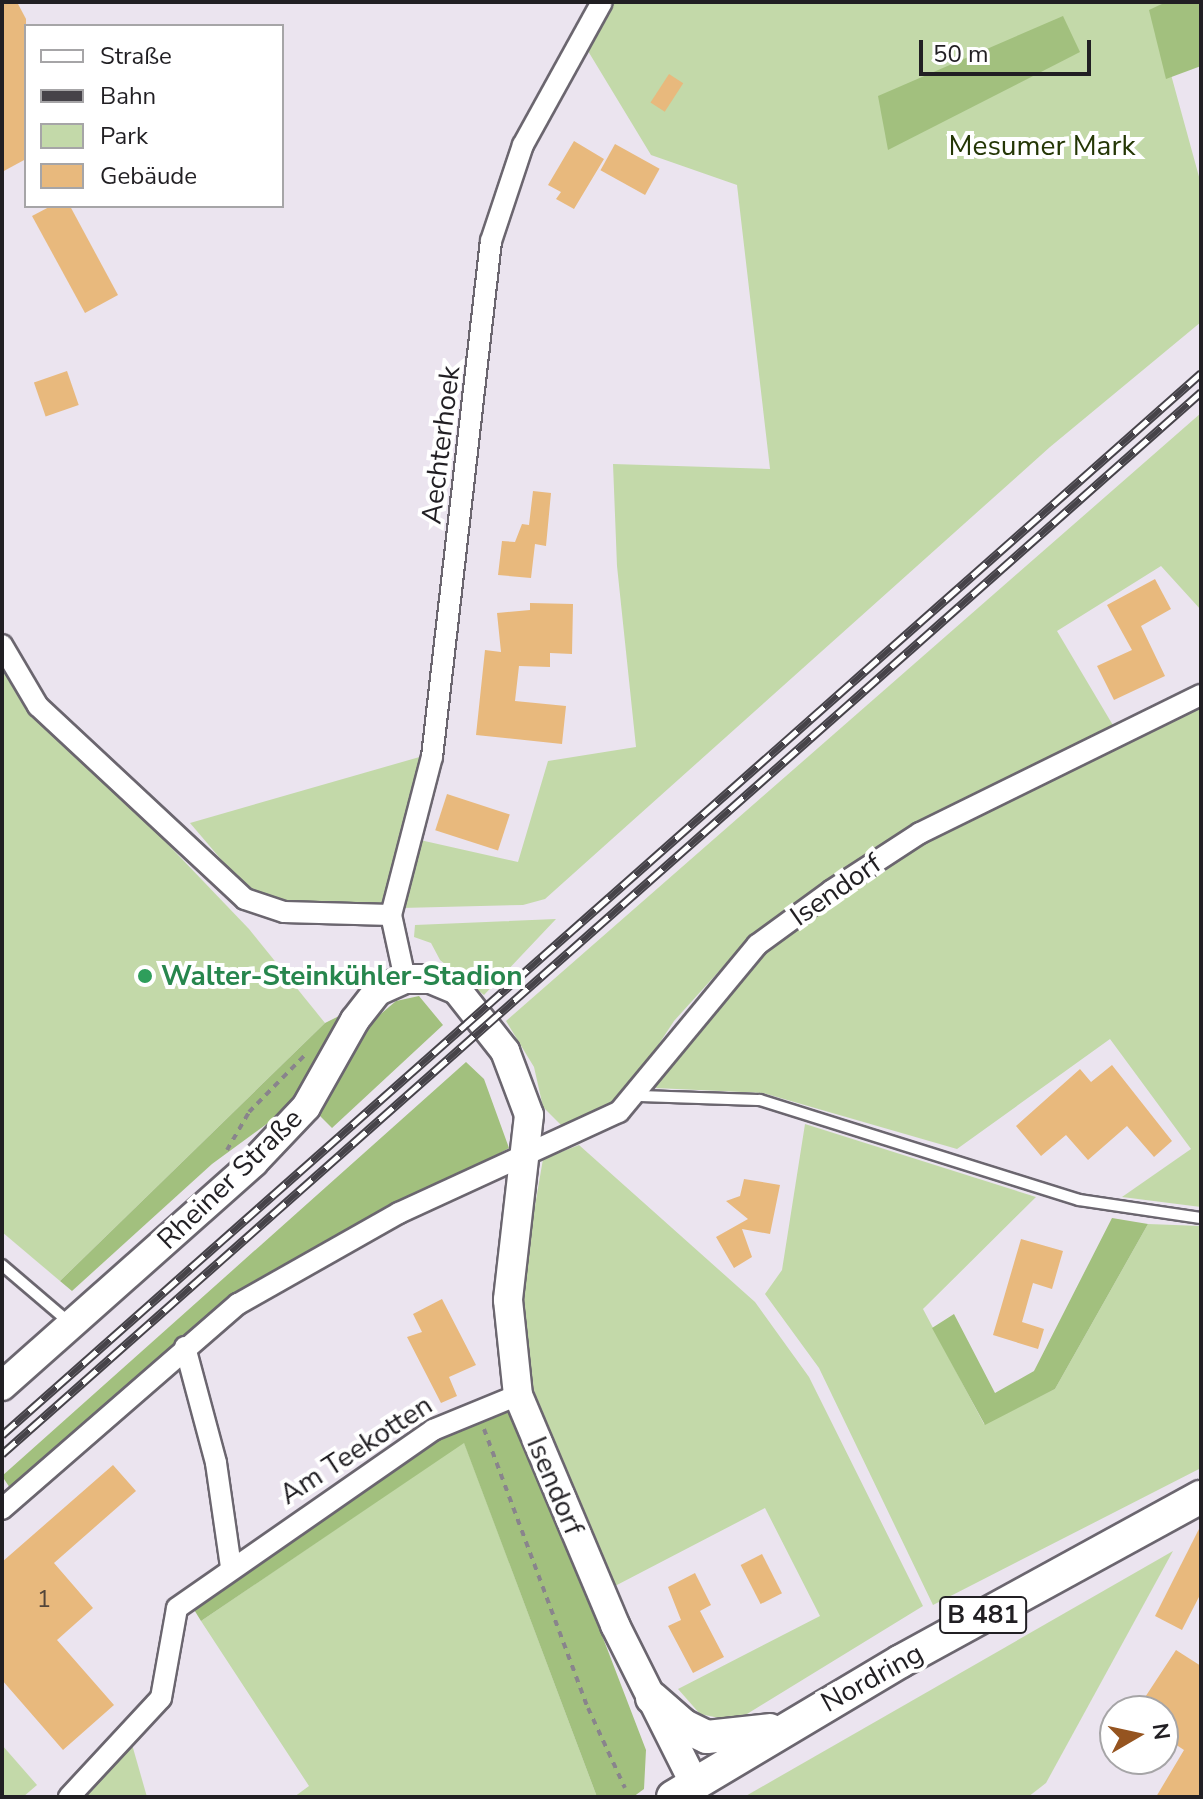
<!DOCTYPE html>
<meta charset="utf-8">
<style>
body{margin:0}
#map{position:relative;width:1203px;height:1799px;overflow:hidden;background:#ebe4ef;font-family:"Nunito Sans",sans-serif}
div>[style]{position:absolute}
[style*='--x']{left:calc(var(--x)*1px);top:calc(var(--y)*1px);width:calc(var(--w)*1px);rotate:calc(var(--a)*1deg)}
.green>*{inset:0;background:#c3d9a9}
.forest>*{inset:0;background:#a2c07e}
.building>*{inset:0;background:#e8b97d;transform-origin:0 0}
.path>*{height:4px;margin-top:-2px;transform-origin:0;background:repeating-linear-gradient(90deg,#89848c 0 6px,transparent 0 12px)}
.roads{filter:drop-shadow(2px 0 #6b666f) drop-shadow(-2px 0 #6b666f) drop-shadow(0 2px #6b666f) drop-shadow(0 -2px #6b666f)}
.lane>*{height:10px;margin:-5px;padding:0 5px;transform-origin:5px;border-radius:5px;background:#fff}
.street>*{height:20px;margin:-10px;padding:0 10px;transform-origin:10px;border-radius:10px;background:#fff}
.secondary>*{height:28px;margin:-14px;padding:0 14px;transform-origin:14px;border-radius:14px;background:#fff}
.primary>*{height:32px;margin:-16px;padding:0 16px;transform-origin:16px;border-radius:16px;background:#fff}
.rail>*{height:9px;margin-top:-4.5px;transform-origin:0;background:repeating-linear-gradient(90deg,#fff 0 18px,#464349 0 36px);box-sizing:border-box;border-block:2px solid #464349}
.dots>*{width:22px;height:22px;translate:-50% -50%;box-sizing:border-box;border:4px solid #fff;border-radius:50%}
span{translate:-50% -50%;white-space:nowrap;text-align:center;line-height:1.15;-webkit-text-stroke:8px #fff;paint-order:stroke}
.number-label{font-size:24px;color:#53463a}
.number-label span{-webkit-text-stroke-width:0}
.shield-label span{padding:2px 6px;background:#fff;border:2px solid;border-radius:6px;-webkit-text-stroke-width:0}
.shield-label{font-size:26px;color:#211f23;font-weight:700}
.park-label{font-size:28px;color:#243605}
.street-label{font-size:28px;color:#211f23}
.leisure-label{font-size:28px;color:#27864d;font-weight:700}
.left{translate:0 -50%;text-align:left}
.frame{position:absolute;inset:0;border:4px solid #211f23;pointer-events:none}
.legend{position:absolute;left:24px;top:24px;width:260px;height:184px;box-sizing:border-box;background:#fff;border:2px solid #a6a5a7;margin:0;padding:10px 14px;list-style:none;font-size:24px;color:#211f23}
.legend li{display:flex;align-items:center;gap:16px;height:40px}
.legend b{width:40px;border:2px solid #a6a5a7}
.north{position:absolute;left:1099px;top:1695px;width:80px;height:80px;box-sizing:border-box;background:#fff;border:2px solid #a6a5a7;border-radius:50%;rotate:81deg;font-size:22px;font-weight:700;line-height:32px;text-align:center;color:#211f23}
.north::after{content:'';display:block;margin:auto;width:28px;height:36px;background:#955420;clip-path:polygon(50% 0,100% 100%,50% 72%,0 100%)}
.scale{position:absolute;left:919px;top:40px;width:172px;height:36px;box-sizing:border-box;border:4px solid #211f23;border-top:0;padding-left:10px;font-size:24px;line-height:28px;white-space:nowrap;color:#211f23;-webkit-text-stroke:6px #fff;paint-order:stroke}
</style>
<div id="map">
<div class="green">
<div style="clip-path:polygon(615px 2px,1166px 2px,1153px 9px,1201px 184px,1201px 322px,1050px 447px,545px 899px,523px 905px,401px 908px,420px 840px,518px 862px,548px 761px,636px 747px,617px 566px,613px 464px,770px 469px,737px 185px,651px 155px,588px 51px)"></div>
<div style="clip-path:polygon(1201px 413px,1201px 610px,1161px 566px,1057px 631px,1114px 727px,917px 823px,822px 884px,748px 939px,674px 1021px,628px 1091px,600px 1111px,561px 1125px,543px 1107px,534px 1067px,506px 1021px)"></div>
<div style="clip-path:polygon(2px 671px,249px 929px,325px 1023px,60px 1281px,2px 1232px)"></div>
<div style="clip-path:polygon(1201px 703px,1201px 1207px,1122px 1197px,1191px 1149px,1110px 1039px,957px 1149px,763px 1093px,655px 1088px,700px 1019px,761px 951px,923px 840px)"></div>
<div style="clip-path:polygon(423px 756px,384px 906px,287px 901px,248px 891px,190px 823px)"></div>
<div style="clip-path:polygon(556px 919px,484px 995px,440px 960px,431px 943px,414px 937px,415px 925px)"></div>
<div style="clip-path:polygon(805px 1124px,1036px 1197px,923px 1309px,984px 1424px,1055px 1389px,1148px 1224px,1201px 1226px,1201px 1468px,933px 1605px,819px 1368px,765px 1294px,782px 1270px)"></div>
<div style="clip-path:polygon(579px 1145px,755px 1302px,809px 1377px,923px 1606px,747px 1714px,724px 1719px,700px 1714px,678px 1689px,820px 1616px,765px 1508px,615px 1586px,550px 1439px,531px 1381px,522px 1327px,524px 1270px,543px 1159px)"></div>
<div style="clip-path:polygon(464px 1442px,597px 1797px,294px 1797px,309px 1786px,201px 1621px)"></div>
<div style="clip-path:polygon(1173px 1551px,1046px 1783px,1028px 1797px,744px 1797px)"></div>
<div style="clip-path:polygon(131px 1741px,147px 1797px,80px 1797px)"></div>
<div style="clip-path:polygon(2px 1745px,37px 1785px,23px 1797px,2px 1797px)"></div>
</div>
<div class="forest">
<div style="clip-path:polygon(1166px 2px,1201px 2px,1201px 66px,1166px 79px,1149px 10px)"></div>
<div style="clip-path:polygon(1063px 16px,1080px 52px,888px 150px,878px 96px)"></div>
<div style="clip-path:polygon(419px 996px,443px 1025px,332px 1128px,302px 1098px,212px 1164px,72px 1291px,60px 1281px,325px 1023px,341px 1015px,362px 1030px,396px 1001px)"></div>
<div style="clip-path:polygon(466px 1062px,484px 1079px,509px 1148px,234px 1301px,12px 1491px,2px 1476px)"></div>
<div style="clip-path:polygon(1112px 1218px,1148px 1224px,1055px 1389px,985px 1425px,932px 1328px,954px 1314px,995px 1393px,1034px 1371px)"></div>
<div style="clip-path:polygon(514px 1406px,646px 1750px,644px 1789px,633px 1797px,597px 1797px,464px 1443px,201px 1621px,193px 1608px,437px 1438px)"></div>
</div>
<div class="building">
<div style="clip-path:polygon(2px 2px,17px 2px,26px 19px,26px 159px,2px 172px)"></div>
<div style="left:669px;top:74px;width:17px;height:34px;rotate:33deg"></div>
<div style="clip-path:polygon(574px 141px,604px 159px,574px 209px,556px 199px,561px 192px,548px 185px)"></div>
<div style="left:615px;top:144px;width:51px;height:30px;rotate:29deg"></div>
<div style="clip-path:polygon(51px 206px,70px 206px,118px 295px,85px 313px,32px 216px)"></div>
<div style="left:67px;top:371px;width:36px;height:35px;rotate:71deg"></div>
<div style="clip-path:polygon(533px 491px,551px 493px,546px 546px,535px 544px,531px 578px,498px 575px,502px 541px,515px 542px,522px 524px,529px 525px)"></div>
<div style="clip-path:polygon(1155px 579px,1171px 609px,1141px 626px,1165px 676px,1114px 700px,1097px 666px,1132px 650px,1107px 605px)"></div>
<div style="clip-path:polygon(530px 603px,573px 604px,572px 654px,550px 653px,550px 667px,519px 666px,515px 701px,566px 706px,562px 744px,476px 735px,485px 650px,501px 652px,497px 613px,530px 610px)"></div>
<div style="left:447px;top:794px;width:66px;height:38px;rotate:18deg"></div>
<div style="clip-path:polygon(1112px 1065px,1172px 1141px,1154px 1157px,1127px 1126px,1088px 1160px,1066px 1135px,1041px 1156px,1016px 1126px,1080px 1069px,1091px 1082px)"></div>
<div style="clip-path:polygon(744px 1179px,780px 1185px,770px 1234px,742px 1229px,752px 1257px,734px 1268px,716px 1237px,748px 1219px,726px 1201px,740px 1196px)"></div>
<div style="clip-path:polygon(1021px 1239px,1063px 1251px,1052px 1289px,1033px 1283px,1022px 1322px,1044px 1329px,1038px 1349px,993px 1335px)"></div>
<div style="clip-path:polygon(442px 1299px,476px 1365px,449px 1377px,457px 1396px,441px 1403px,407px 1337px,422px 1332px,413px 1314px)"></div>
<div style="clip-path:polygon(113px 1465px,136px 1491px,54px 1563px,93px 1608px,57px 1640px,114px 1705px,63px 1750px,2px 1680px,2px 1562px)"></div>
<div style="clip-path:polygon(1201px 1525px,1201px 1593px,1182px 1630px,1155px 1616px)"></div>
<div style="left:762px;top:1554px;width:44px;height:24px;rotate:63deg"></div>
<div style="clip-path:polygon(695px 1573px,711px 1605px,700px 1611px,724px 1657px,693px 1673px,668px 1626px,681px 1620px,668px 1587px)"></div>
<div style="clip-path:polygon(1176px 1650px,1201px 1666px,1201px 1797px,1156px 1797px,1184px 1750px,1163px 1736px,1163px 1711px,1136px 1711px)"></div>
</div>
<div class="path">
<div style="--x:227;--y:1150;--w:44;--a:-59.9"></div>
<div style="--x:249;--y:1112;--w:80;--a:-45.5"></div>
<div style="--x:484;--y:1429;--w:298;--a:69.6"></div>
<div style="--x:588;--y:1708;--w:88;--a:65.2"></div>
</div>
<div class="roads">
<div class="lane">
<div style="--x:638;--y:1096;--w:122;--a:1.9"></div>
<div style="--x:760;--y:1100;--w:334;--a:17.4"></div>
<div style="--x:1079;--y:1200;--w:123;--a:8.4"></div>
<div style="--x:2;--y:1265;--w:89;--a:40.5"></div>
</div>
<div class="street">
<div style="--x:2;--y:645;--w:71;--a:59.5"></div>
<div style="--x:38;--y:706;--w:283;--a:43"></div>
<div style="--x:245;--y:899;--w:41;--a:18.4"></div>
<div style="--x:284;--y:912;--w:107;--a:1.6"></div>
<div style="--x:405;--y:979;--w:66;--a:-102.3"></div>
<div style="--x:391;--y:915;--w:163;--a:-75.5"></div>
<div style="--x:432;--y:757;--w:519;--a:-83.48"></div>
<div style="--x:491;--y:241;--w:101;--a:-71.6"></div>
<div style="--x:523;--y:145;--w:163;--a:-61.1"></div>
<div style="--x:185;--y:1347;--w:120;--a:75"></div>
<div style="--x:216;--y:1463;--w:105;--a:81.8"></div>
<div style="--x:2;--y:1509;--w:313;--a:-41"></div>
<div style="--x:238;--y:1304;--w:185;--a:-29.5"></div>
<div style="--x:399;--y:1213;--w:242;--a:-24.7"></div>
<div style="--x:619;--y:1112;--w:217;--a:-50.4"></div>
<div style="--x:757;--y:945;--w:92;--a:-36.1"></div>
<div style="--x:831;--y:891;--w:106;--a:-33.1"></div>
<div style="--x:920;--y:833;--w:313;--a:-26.2"></div>
<div style="--x:69;--y:1797;--w:135;--a:-47.1"></div>
<div style="--x:161;--y:1698;--w:91;--a:-79.9"></div>
<div style="--x:177;--y:1608;--w:312;--a:-34.8"></div>
<div style="--x:433;--y:1430;--w:92;--a:-22.4"></div>
</div>
<div class="secondary">
<div style="--x:2;--y:1386;--w:336;--a:-41.6"></div>
<div style="--x:253;--y:1163;--w:77;--a:-46.6"></div>
<div style="--x:306;--y:1107;--w:100;--a:-60.6"></div>
<div style="--x:355;--y:1020;--w:37;--a:-52"></div>
<div style="--x:378;--y:991;--w:30;--a:-24"></div>
<div style="--x:405;--y:979;--w:26;--a:0"></div>
<div style="--x:431;--y:979;--w:28;--a:23"></div>
<div style="--x:457;--y:990;--w:78;--a:51.8"></div>
<div style="--x:505;--y:1051;--w:68;--a:69.4"></div>
<div style="--x:529;--y:1115;--w:186;--a:96.5"></div>
<div style="--x:508;--y:1300;--w:96;--a:84"></div>
<div style="--x:518;--y:1395;--w:250;--a:67.1"></div>
<div style="--x:615;--y:1625;--w:177;--a:63.4"></div>
</div>
<div class="primary">
<div style="--x:652;--y:1698;--w:43;--a:41.2"></div>
<div style="--x:684;--y:1726;--w:25;--a:26"></div>
<div style="--x:707;--y:1737;--w:63;--a:-6.3"></div>
<div style="--x:673;--y:1797;--w:265;--a:-30.8"></div>
<div style="--x:901;--y:1661;--w:342;--a:-28.7"></div>
</div>
</div>
<div class="rail">
<div style="--x:2;--y:1435;--w:1602;--a:-41.53"></div>
<div style="--x:2;--y:1454;--w:1602;--a:-41.53"></div>
</div>
<div class="dots">
<div style="left:145px;top:976px;background:#2e9e5b"></div>
</div>
<div class="number-label">
<span style="left:44px;top:1600px">1</span>
</div>
<div class="shield-label">
<span style="left:983px;top:1615px">B 481</span>
</div>
<div class="park-label">
<span style="left:1042px;top:146px">Mesumer Mark</span>
</div>
<div class="street-label">
<span style="left:441px;top:445px;rotate:-83deg">Aechterhoek</span>
<span style="left:836px;top:890px;rotate:-35deg">Isendorf</span>
<span style="left:230px;top:1179px;rotate:-44deg">Rheiner Straße</span>
<span style="left:356px;top:1450px;rotate:-33deg">Am Teekotten</span>
<span style="left:555px;top:1486px;rotate:67deg">Isendorf</span>
<span style="left:872px;top:1678px;rotate:-29deg">Nordring</span>
</div>
<div class="leisure-label">
<span class="left" style="left:161px;top:976px">Walter-Steinkühler-Stadion</span>
</div>
<div class="frame"></div>
<ul class="legend">
<li><b style="height:10px;background:#fff"></b>Straße</li>
<li><b style="height:10px;background:#464349"></b>Bahn</li>
<li><b style="height:22px;background:#c3d9a9"></b>Park</li>
<li><b style="height:22px;background:#e8b97d"></b>Gebäude</li>
</ul>
<div class="north">N</div>
<div class="scale">50 m</div>
</div>
